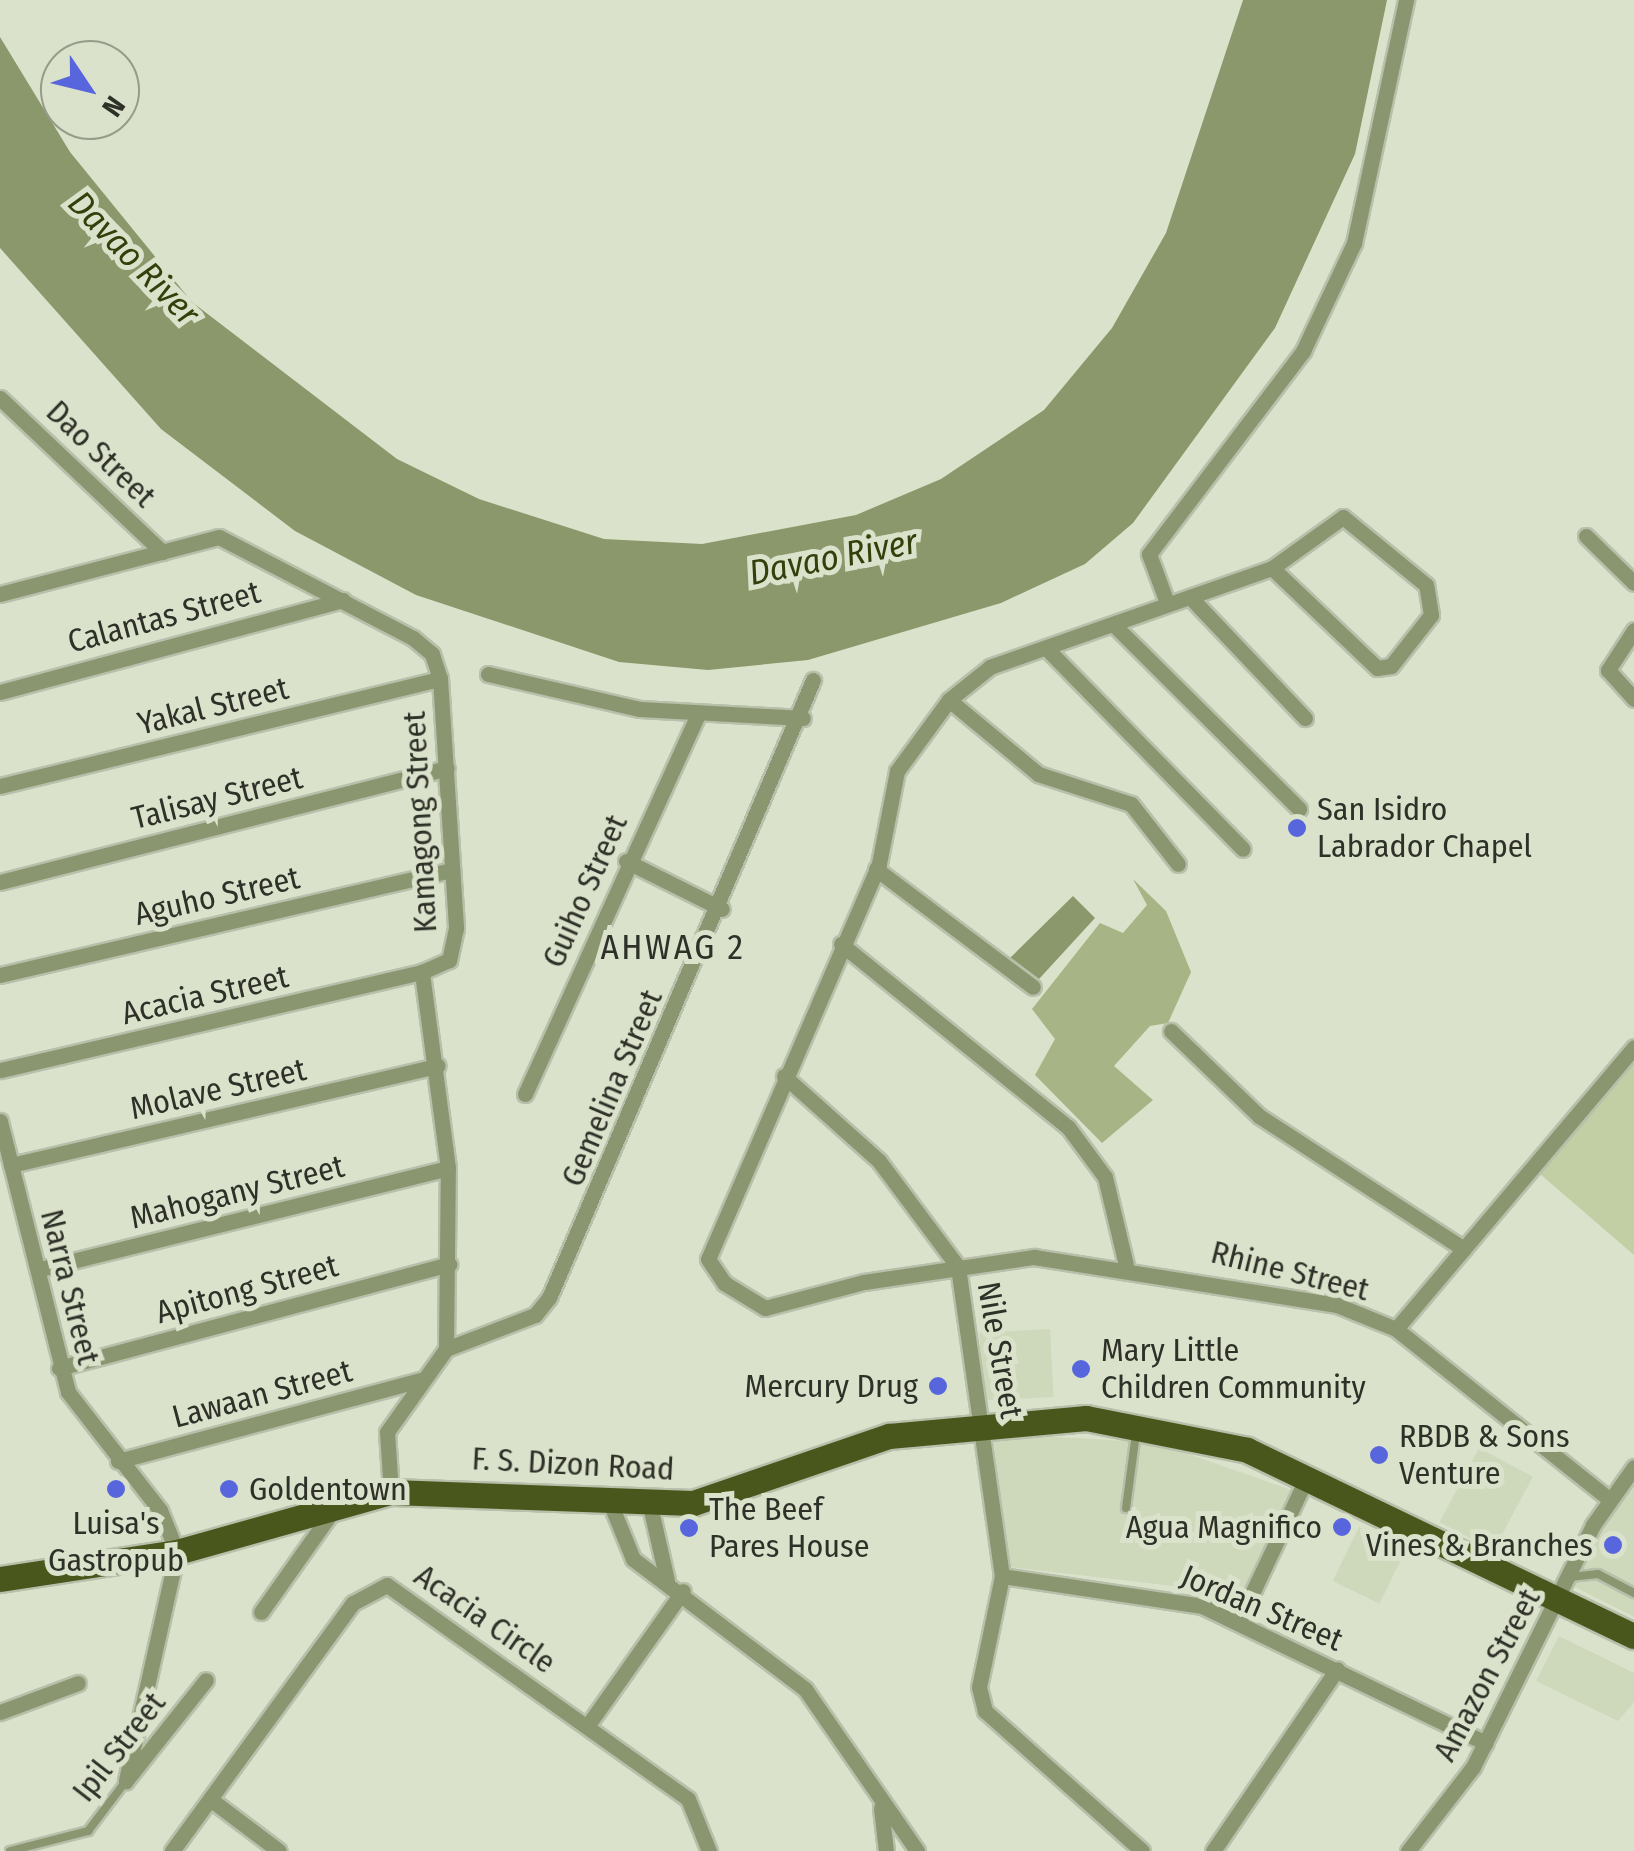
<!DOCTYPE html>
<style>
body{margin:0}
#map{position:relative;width:1634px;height:1851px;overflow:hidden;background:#dbe2cb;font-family:"Fira Sans Condensed",sans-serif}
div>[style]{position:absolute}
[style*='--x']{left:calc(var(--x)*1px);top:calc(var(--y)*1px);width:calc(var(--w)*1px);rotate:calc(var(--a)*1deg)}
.built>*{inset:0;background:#ced8ba;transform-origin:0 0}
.green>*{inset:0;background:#c2cfa4}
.forest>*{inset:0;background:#a6b486}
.water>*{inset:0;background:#8a986b}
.roads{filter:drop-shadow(2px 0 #b8bfaa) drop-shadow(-2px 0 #b8bfaa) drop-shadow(0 2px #b8bfaa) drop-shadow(0 -2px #b8bfaa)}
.service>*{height:8px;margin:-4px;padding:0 4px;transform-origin:4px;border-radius:4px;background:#8a966f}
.minor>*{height:15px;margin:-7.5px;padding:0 7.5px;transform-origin:7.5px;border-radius:7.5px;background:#8a966f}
.primary>*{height:25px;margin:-12.5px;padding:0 12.5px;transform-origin:12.5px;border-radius:12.5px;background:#49571c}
.dots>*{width:28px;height:28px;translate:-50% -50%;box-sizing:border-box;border:5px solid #dbe2cb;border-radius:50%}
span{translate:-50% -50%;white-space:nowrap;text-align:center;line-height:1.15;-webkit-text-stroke:10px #dbe2cb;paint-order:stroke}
.street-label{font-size:32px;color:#2e3128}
.poi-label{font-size:32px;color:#2e3128}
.left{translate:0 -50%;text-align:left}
.right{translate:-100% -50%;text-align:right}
.water-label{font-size:35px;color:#34400b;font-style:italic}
.neighbourhood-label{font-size:35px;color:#2e3128;letter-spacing:2.5px}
.north{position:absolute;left:40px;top:40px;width:100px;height:100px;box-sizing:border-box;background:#dbe2cb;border:2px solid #969b8a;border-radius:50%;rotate:125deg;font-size:28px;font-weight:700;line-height:40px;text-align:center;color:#2e3128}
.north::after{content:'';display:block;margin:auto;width:35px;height:45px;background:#5866dd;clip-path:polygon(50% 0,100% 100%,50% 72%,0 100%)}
</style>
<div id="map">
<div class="built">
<div style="left:1050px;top:1329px;width:68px;height:71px;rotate:87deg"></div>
<div style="clip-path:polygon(993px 1433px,1157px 1443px,1294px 1491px,1238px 1611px,1174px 1586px,1009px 1567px)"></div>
<div style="left:1479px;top:1448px;width:61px;height:84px;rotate:28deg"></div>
<div style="clip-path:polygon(1634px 1482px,1634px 1617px,1569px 1584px)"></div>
<div style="left:1359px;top:1527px;width:52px;height:60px;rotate:26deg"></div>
<div style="clip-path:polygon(1559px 1636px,1634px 1673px,1634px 1702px,1618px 1721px,1536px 1681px)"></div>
</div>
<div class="green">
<div style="clip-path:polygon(1634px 1064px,1634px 1255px,1540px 1174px)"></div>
</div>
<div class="forest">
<div style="clip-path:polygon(1133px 879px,1166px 911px,1191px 972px,1168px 1023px,1150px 1026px,1114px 1066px,1153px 1100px,1102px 1143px,1035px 1075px,1055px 1039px,1032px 1009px,1100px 923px,1123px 933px,1147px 905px)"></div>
</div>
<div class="water">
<div style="clip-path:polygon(1243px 0,1387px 0,1355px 154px,1275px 328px,1133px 523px,1085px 564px,1001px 603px,808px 660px,708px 670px,619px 662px,416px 595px,295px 531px,161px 429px,0 248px,0 37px,70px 152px,192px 302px,397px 459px,479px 499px,604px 539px,702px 544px,856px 515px,941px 479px,1044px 410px,1112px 328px,1166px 233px)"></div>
<div style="clip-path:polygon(1073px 896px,1095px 918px,1039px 979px,1010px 958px)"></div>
</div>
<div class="roads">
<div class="service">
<div style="--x:1126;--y:1508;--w:76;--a:-82.4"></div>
<div style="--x:1570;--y:1577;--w:28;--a:-6"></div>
<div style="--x:1598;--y:1574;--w:41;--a:27.8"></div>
<div style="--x:10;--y:1851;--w:81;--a:-14.4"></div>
<div style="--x:88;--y:1831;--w:63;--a:-52.8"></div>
</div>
<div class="minor">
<div style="--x:0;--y:398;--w:224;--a:43.5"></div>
<div style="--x:1586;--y:536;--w:67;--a:44.4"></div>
<div style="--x:1272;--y:568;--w:145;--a:43.6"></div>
<div style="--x:1377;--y:668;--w:14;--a:-8"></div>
<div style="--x:1391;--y:666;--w:65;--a:-51.9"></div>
<div style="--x:1431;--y:615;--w:30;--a:-99"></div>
<div style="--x:1426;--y:585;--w:107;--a:-140.7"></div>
<div style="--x:1343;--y:517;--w:87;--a:144.3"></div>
<div style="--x:1272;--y:568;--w:299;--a:160.7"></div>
<div style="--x:990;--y:667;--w:53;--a:141.2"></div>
<div style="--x:949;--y:700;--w:88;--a:126.2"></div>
<div style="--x:897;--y:771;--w:95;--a:101"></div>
<div style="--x:879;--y:864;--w:430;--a:113.4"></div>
<div style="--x:708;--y:1259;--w:29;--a:56"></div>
<div style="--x:724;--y:1283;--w:48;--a:31.4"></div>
<div style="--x:765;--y:1308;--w:102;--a:-14.7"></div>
<div style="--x:864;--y:1282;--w:172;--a:-8.4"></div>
<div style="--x:1034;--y:1257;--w:307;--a:9"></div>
<div style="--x:1337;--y:1305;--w:64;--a:22.1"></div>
<div style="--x:1396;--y:1329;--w:273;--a:38.6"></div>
<div style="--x:0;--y:594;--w:226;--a:-14.6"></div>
<div style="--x:219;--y:537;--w:219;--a:27.5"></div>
<div style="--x:413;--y:638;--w:25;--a:40"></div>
<div style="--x:432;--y:654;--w:26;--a:72"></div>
<div style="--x:440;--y:679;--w:250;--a:86.3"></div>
<div style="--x:456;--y:928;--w:33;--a:102"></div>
<div style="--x:449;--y:960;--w:30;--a:156"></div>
<div style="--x:422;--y:972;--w:433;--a:166.9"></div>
<div style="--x:1190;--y:597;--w:167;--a:46.5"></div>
<div style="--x:1166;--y:600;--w:49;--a:-110.3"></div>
<div style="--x:1149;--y:554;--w:255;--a:-52.8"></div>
<div style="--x:1303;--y:351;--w:119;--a:-64.7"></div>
<div style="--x:1354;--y:243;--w:249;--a:-77.9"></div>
<div style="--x:1114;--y:625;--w:261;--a:44.8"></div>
<div style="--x:1634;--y:630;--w:48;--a:123"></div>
<div style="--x:1608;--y:670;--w:39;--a:48"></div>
<div style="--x:1046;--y:648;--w:281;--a:45.6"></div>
<div style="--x:488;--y:674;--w:156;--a:13"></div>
<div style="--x:640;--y:709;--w:163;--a:3.2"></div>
<div style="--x:0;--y:692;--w:355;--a:-15"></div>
<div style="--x:949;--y:700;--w:116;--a:39.7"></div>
<div style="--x:1038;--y:774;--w:98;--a:17.9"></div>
<div style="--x:1131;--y:804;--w:76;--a:51.9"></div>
<div style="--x:0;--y:786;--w:453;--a:-13.7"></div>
<div style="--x:626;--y:861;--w:107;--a:26.6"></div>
<div style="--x:876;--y:869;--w:196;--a:36.9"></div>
<div style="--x:0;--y:882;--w:461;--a:-14.3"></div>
<div style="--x:841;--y:944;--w:292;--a:38.9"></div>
<div style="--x:1068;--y:1127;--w:62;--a:53.5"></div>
<div style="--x:1105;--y:1177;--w:90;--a:76.6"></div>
<div style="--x:0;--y:975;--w:459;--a:-13.1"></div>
<div style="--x:1171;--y:1031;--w:122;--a:44"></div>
<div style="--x:1259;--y:1116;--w:244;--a:33"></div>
<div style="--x:784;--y:1076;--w:127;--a:41.8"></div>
<div style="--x:879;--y:1161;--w:132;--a:53.3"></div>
<div style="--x:958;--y:1267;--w:312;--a:81.9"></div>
<div style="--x:1002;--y:1576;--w:113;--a:101.7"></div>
<div style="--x:979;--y:1687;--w:25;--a:76"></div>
<div style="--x:985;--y:1711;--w:210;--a:41.7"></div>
<div style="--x:525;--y:1094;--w:419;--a:-65.5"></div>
<div style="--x:0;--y:1121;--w:279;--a:75.9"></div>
<div style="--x:68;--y:1392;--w:150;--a:52.1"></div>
<div style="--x:160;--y:1510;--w:45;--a:68"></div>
<div style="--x:177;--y:1552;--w:235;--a:102.6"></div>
<div style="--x:11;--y:1165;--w:438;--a:-13.1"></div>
<div style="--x:40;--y:1269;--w:420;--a:-13.9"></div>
<div style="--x:1396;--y:1329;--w:369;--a:-49.8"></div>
<div style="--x:446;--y:1349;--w:95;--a:-20.9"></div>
<div style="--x:535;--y:1315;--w:22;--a:-51"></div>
<div style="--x:549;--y:1298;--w:672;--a:-66.87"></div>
<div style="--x:59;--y:1368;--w:404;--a:-14.9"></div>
<div style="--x:118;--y:1461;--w:314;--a:-15"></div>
<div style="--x:391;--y:1492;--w:60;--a:-93.8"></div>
<div style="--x:387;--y:1432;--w:102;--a:-54.6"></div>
<div style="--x:446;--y:1349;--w:181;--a:-89.4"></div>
<div style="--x:448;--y:1168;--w:198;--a:-97.6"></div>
<div style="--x:611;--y:1505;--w:58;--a:67.8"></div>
<div style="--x:633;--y:1559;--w:216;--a:37.1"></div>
<div style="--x:805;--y:1689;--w:197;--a:55.3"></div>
<div style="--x:650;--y:1506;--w:76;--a:77.1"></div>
<div style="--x:1002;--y:1576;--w:202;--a:8.5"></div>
<div style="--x:1202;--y:1606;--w:315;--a:25.8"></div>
<div style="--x:261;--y:1612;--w:126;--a:-54.7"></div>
<div style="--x:1239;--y:1621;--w:161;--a:-64.7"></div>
<div style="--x:0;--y:1712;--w:83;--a:-20.4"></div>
<div style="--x:588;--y:1725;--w:164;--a:-54.7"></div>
<div style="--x:128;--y:1778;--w:125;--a:-51.5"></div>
<div style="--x:210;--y:1799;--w:86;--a:37"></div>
<div style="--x:881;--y:1808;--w:43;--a:83.4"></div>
<div style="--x:172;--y:1851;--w:307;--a:-53.9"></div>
<div style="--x:353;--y:1603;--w:38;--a:-28"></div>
<div style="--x:387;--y:1585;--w:369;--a:35.4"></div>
<div style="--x:688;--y:1799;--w:56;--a:68"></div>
<div style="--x:1213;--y:1851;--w:220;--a:-55.7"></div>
<div style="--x:1408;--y:1851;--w:106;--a:-52.3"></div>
<div style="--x:1473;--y:1767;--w:270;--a:-63.6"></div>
<div style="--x:1593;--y:1525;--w:71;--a:-54.7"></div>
</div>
<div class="primary">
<div style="--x:0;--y:1579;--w:179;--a:-8.7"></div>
<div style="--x:177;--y:1552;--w:222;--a:-15.7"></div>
<div style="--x:391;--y:1492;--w:302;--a:2.1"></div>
<div style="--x:693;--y:1503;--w:207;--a:-18.9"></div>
<div style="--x:889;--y:1436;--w:198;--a:-5.2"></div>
<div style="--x:1086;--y:1418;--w:164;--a:11.2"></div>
<div style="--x:1247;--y:1450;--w:429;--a:25.7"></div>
</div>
</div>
<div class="dots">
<div style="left:1297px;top:828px;background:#5866dd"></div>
<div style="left:1081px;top:1369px;background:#5866dd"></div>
<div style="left:938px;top:1386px;background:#5866dd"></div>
<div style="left:1379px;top:1455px;background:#5866dd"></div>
<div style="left:116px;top:1489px;background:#5866dd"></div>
<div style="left:229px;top:1489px;background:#5866dd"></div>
<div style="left:1342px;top:1527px;background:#5866dd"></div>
<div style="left:689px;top:1528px;background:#5866dd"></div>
<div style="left:1613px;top:1545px;background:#5866dd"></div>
</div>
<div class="street-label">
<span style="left:101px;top:454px;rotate:44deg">Dao Street</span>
<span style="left:164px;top:617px;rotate:-15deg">Calantas Street</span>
<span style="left:213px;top:706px;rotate:-14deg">Yakal Street</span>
<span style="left:217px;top:798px;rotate:-14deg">Talisay Street</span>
<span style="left:420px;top:822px;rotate:-93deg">Kamagong Street</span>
<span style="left:585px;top:891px;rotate:-66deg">Guiho Street</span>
<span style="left:217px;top:896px;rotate:-13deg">Aguho Street</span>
<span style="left:205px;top:995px;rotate:-13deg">Acacia Street</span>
<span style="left:612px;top:1088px;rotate:-67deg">Gemelina Street</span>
<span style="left:218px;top:1089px;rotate:-13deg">Molave Street</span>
<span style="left:237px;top:1192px;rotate:-14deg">Mahogany Street</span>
<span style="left:1290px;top:1271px;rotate:14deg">Rhine Street</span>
<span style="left:70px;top:1287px;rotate:76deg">Narra Street</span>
<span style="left:247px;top:1289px;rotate:-15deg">Apitong Street</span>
<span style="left:1000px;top:1350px;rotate:80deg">Nile Street</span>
<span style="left:262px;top:1394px;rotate:-15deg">Lawaan Street</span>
<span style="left:573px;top:1464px;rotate:3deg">F. S. Dizon Road</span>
<span style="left:1262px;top:1608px;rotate:23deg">Jordan Street</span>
<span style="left:485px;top:1619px;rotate:35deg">Acacia Circle</span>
<span style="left:1487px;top:1675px;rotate:-62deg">Amazon Street</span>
<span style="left:119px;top:1747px;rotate:-52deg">Ipil Street</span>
</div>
<div class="poi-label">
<span class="left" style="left:1317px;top:828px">San Isidro<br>Labrador Chapel</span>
<span class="left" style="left:1101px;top:1369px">Mary Little<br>Children Community</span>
<span class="right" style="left:918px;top:1386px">Mercury Drug</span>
<span class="left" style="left:1399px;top:1455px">RBDB &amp; Sons<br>Venture</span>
<span class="left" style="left:249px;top:1489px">Goldentown</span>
<span class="left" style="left:709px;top:1528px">The Beef<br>Pares House</span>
<span style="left:116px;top:1542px">Luisa's<br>Gastropub</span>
<span class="right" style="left:1322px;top:1527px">Agua Magnifico</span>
<span class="right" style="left:1593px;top:1545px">Vines &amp; Branches</span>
</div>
<div class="water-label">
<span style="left:134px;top:258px;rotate:46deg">Davao River</span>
<span style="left:833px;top:557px;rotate:-11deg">Davao River</span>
</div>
<div class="neighbourhood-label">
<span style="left:673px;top:947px">AHWAG 2</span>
</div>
<div class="north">N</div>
</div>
